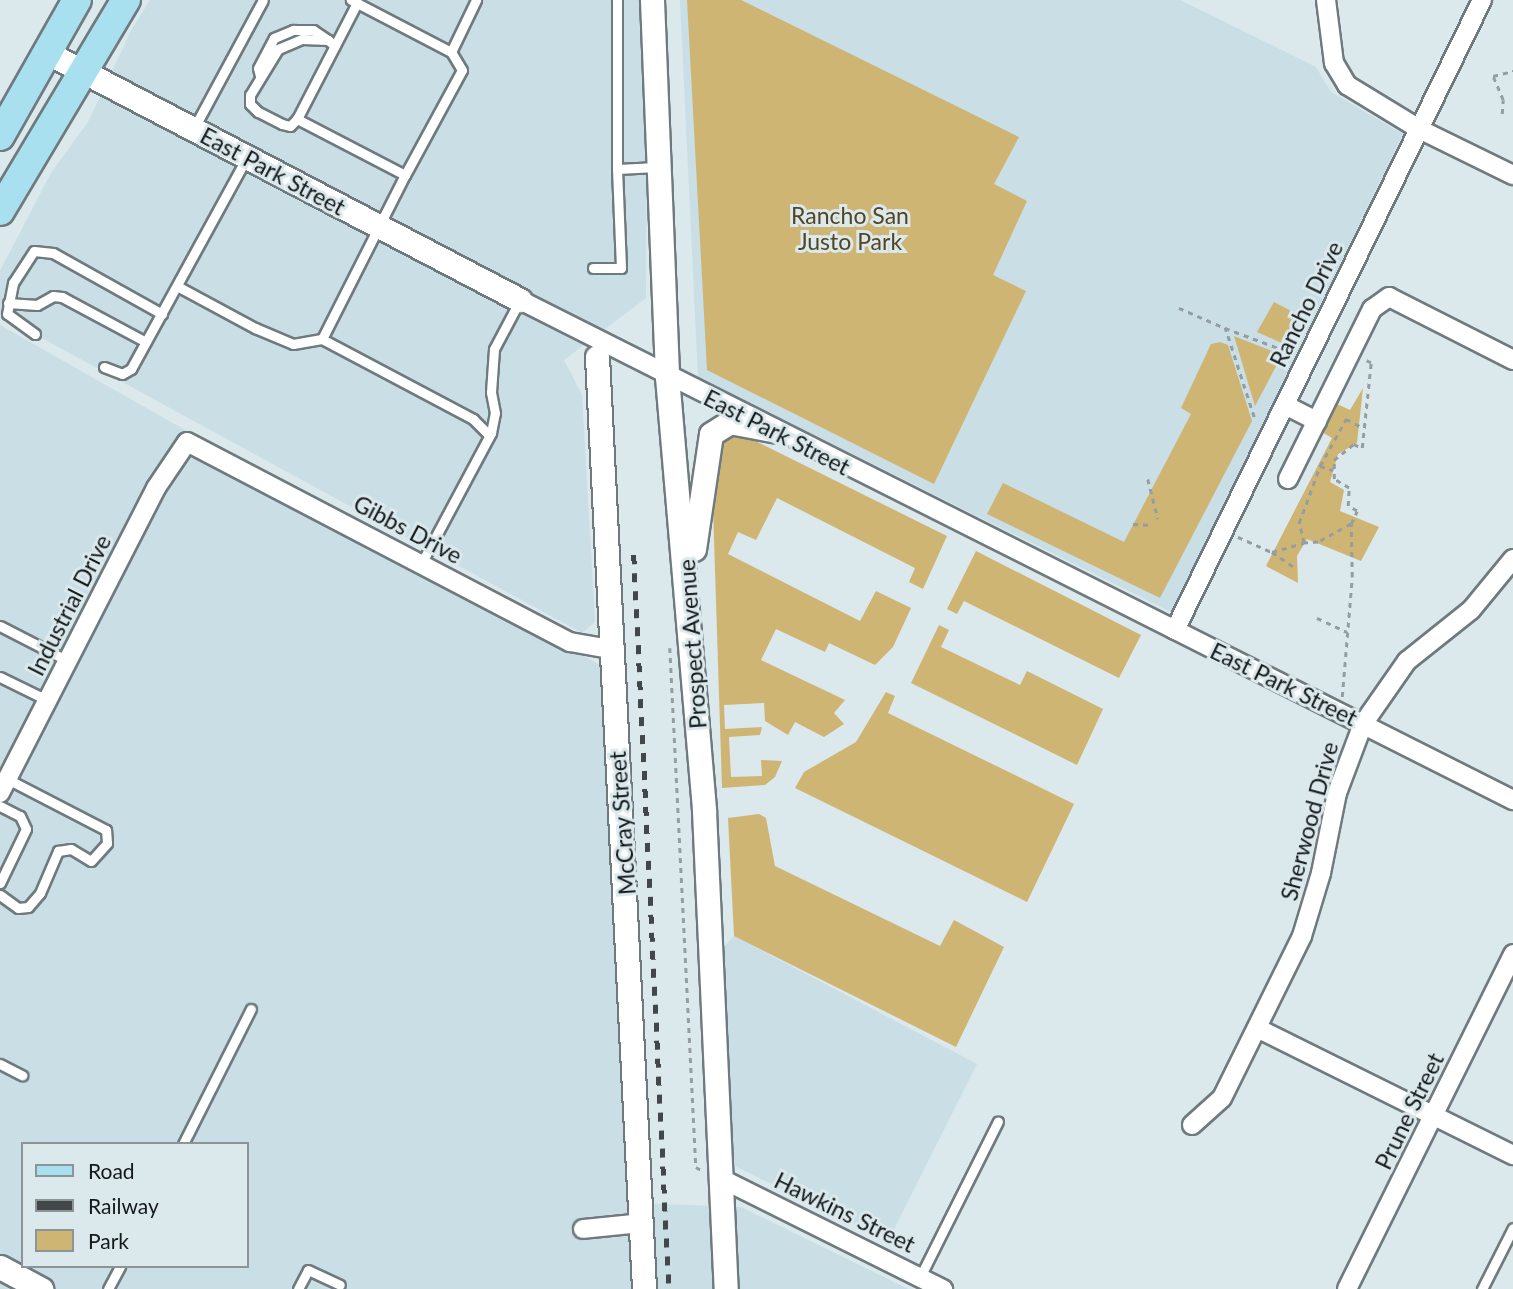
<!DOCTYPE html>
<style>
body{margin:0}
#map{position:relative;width:1513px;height:1289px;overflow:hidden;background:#dbe8ec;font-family:Lato,sans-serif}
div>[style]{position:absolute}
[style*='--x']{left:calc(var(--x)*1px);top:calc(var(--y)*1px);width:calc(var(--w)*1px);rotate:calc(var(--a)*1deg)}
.built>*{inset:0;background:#c9dee5}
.green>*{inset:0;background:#cfb574}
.path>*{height:2.5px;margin-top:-1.25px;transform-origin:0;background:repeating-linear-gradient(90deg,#949ea1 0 5px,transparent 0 10px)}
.roads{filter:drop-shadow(2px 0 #6f7a7e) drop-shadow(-2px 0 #6f7a7e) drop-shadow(0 2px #6f7a7e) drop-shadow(0 -2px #6f7a7e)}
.service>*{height:9px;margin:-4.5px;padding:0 4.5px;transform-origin:4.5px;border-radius:4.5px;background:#fff}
.minor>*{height:18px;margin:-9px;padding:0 9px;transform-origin:9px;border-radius:9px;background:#fff}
.tertiary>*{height:23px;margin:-11.5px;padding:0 11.5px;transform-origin:11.5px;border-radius:11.5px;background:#fff}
.primary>*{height:28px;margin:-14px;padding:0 14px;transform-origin:14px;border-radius:14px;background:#a9e0f0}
.rail>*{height:4.5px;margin-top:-2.25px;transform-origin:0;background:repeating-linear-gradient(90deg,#42484a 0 9px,transparent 0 18px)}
span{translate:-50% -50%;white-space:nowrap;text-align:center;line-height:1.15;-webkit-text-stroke:6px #dbe8ec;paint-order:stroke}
.street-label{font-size:23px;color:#14191a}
.park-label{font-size:23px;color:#534521}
.legend{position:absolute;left:21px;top:1142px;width:228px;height:126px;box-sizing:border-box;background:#dbe8ec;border:2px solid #8b9598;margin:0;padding:9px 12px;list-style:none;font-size:21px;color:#14191a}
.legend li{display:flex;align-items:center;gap:14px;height:35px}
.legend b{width:35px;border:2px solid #8b9598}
</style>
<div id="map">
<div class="built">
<div style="clip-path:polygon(150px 0,647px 0,646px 298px,564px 360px,582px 395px,595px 622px,582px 633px,0 315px,0 271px,51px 173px,88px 122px,132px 29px)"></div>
<div style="clip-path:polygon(680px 0,1180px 0,1316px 67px,1331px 92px,1403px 134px,1171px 612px,698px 377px)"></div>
<div style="clip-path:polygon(evenodd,0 325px,605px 668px,629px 1203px,741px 1207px,908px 1289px,0 1289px,0 325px,23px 1144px,247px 1144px,247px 1266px,23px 1266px,23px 1144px)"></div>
<div style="clip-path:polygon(734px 936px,977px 1064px,888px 1241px,733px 1165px,720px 951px)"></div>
</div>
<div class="green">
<div style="clip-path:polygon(687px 0,741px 0,1019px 137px,994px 184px,1027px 201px,993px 275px,1026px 291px,934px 484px,707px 370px)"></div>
<div style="clip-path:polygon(1274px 302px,1297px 314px,1299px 322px,1288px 346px,1257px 332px)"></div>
<div style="clip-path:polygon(1234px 336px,1282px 355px,1255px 406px)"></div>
<div style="clip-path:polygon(1220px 342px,1228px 345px,1252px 421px,1160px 598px,987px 514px,1003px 483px,1124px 542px,1191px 414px,1181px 408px,1211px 344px)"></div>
<div style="clip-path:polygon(1363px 388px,1357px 443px,1338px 454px,1330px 482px,1344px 490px,1340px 511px,1379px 527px,1361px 561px,1307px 539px,1297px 556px,1298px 583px,1266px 566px,1332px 438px,1320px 431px,1335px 403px,1350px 410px)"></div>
<div style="clip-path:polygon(731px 429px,947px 536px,923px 589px,909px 582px,915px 568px,777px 498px,756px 540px,738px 532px,728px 554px,860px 621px,876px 591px,911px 608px,893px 647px,875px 665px,829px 643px,825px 652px,776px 629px,761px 660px,845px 700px,834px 713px,844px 724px,824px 737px,795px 722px,788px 735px,765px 721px,764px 703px,724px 705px,725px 729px,762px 727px,760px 735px,729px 737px,731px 777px,762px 776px,761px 760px,782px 761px,775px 777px,765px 785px,722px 788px,711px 445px)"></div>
<div style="clip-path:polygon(976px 551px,1141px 635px,1119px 678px,964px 601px,957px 614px,947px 609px)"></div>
<div style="clip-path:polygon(939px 625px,949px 630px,941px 647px,1020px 685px,1027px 671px,1103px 709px,1077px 765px,911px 683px)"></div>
<div style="clip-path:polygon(886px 692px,895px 696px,888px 713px,1074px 804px,1027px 902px,795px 788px,804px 772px,856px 742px)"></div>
<div style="clip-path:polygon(759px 814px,766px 818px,775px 866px,940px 946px,954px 920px,1004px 947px,956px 1047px,734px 936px,728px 818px)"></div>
</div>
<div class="path">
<div style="--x:1502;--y:114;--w:14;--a:-86"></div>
<div style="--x:1503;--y:100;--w:26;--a:-113"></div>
<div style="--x:1493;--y:76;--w:21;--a:-14"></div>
<div style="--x:1179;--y:308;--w:50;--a:23.5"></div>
<div style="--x:1254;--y:417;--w:94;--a:-108"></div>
<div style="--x:1225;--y:328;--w:60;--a:20.6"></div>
<div style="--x:1320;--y:466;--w:14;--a:17"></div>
<div style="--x:1148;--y:479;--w:41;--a:76"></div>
<div style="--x:1133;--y:524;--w:19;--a:3"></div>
<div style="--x:1351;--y:524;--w:38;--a:151"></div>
<div style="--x:1318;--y:542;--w:14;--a:176"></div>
<div style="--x:1304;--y:543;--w:21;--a:-104"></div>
<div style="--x:1299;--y:523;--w:61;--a:-69.8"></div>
<div style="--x:1320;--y:466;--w:54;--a:-61"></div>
<div style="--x:1346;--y:419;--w:20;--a:27"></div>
<div style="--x:1238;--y:537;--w:37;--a:24"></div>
<div style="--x:1272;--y:552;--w:33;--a:-16"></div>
<div style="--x:1272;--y:552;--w:29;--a:34"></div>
<div style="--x:1317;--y:618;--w:33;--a:25"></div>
<div style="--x:670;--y:648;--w:520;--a:87.13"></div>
<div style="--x:696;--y:1167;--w:6;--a:31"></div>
<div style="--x:1342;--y:697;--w:120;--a:-85.2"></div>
<div style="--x:1352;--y:577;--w:53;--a:-91.1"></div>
<div style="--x:1351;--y:524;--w:14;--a:-65"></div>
<div style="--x:1357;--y:511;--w:10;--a:-151"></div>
<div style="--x:1348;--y:506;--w:18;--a:-87"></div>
<div style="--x:1349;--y:488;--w:17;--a:-149"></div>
<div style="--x:1334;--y:479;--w:19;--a:-90"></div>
<div style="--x:1334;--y:460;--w:26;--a:-39"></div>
<div style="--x:1354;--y:444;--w:9;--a:27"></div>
<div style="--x:1362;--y:448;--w:85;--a:-84"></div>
<div style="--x:1371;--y:363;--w:9;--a:-153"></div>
</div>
<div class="roads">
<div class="service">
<div style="--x:617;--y:0;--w:169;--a:90"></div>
<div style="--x:357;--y:3;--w:106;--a:27.5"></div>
<div style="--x:260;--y:76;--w:8;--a:-104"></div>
<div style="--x:258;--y:68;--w:34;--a:-62"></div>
<div style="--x:274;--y:38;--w:21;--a:-23"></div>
<div style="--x:293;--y:30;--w:20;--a:0"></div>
<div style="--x:313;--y:30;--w:18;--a:34"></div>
<div style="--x:297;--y:119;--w:10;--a:135"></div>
<div style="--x:290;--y:126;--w:8;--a:-166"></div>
<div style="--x:282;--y:124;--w:27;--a:-153"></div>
<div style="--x:258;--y:112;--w:11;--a:-135"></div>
<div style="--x:250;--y:104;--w:9;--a:-90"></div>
<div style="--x:250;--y:95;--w:54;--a:-58.7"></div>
<div style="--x:278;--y:49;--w:26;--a:-23"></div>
<div style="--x:302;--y:39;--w:26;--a:2"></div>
<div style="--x:328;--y:40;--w:9;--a:41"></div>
<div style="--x:194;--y:128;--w:145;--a:-61.7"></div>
<div style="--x:405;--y:175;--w:119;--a:-61.5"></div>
<div style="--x:462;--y:70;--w:21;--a:-121"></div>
<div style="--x:451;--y:52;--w:58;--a:-64.3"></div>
<div style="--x:593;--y:268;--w:28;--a:0"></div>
<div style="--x:621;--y:268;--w:99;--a:-92.3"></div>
<div style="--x:617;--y:169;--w:40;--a:-2.9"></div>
<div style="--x:177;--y:286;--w:89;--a:28.3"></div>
<div style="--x:255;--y:328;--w:41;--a:22.8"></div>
<div style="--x:293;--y:344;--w:29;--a:-10"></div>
<div style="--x:322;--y:339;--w:171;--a:27.9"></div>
<div style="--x:473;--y:419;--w:23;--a:45"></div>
<div style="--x:8;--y:303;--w:29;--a:4"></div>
<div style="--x:37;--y:305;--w:18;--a:-29"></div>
<div style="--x:53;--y:296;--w:9;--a:6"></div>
<div style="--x:62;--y:297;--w:95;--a:28.2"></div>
<div style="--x:35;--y:334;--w:34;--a:-144"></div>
<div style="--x:7;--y:314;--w:32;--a:-79"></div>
<div style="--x:13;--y:283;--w:38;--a:-57"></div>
<div style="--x:34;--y:251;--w:19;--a:6"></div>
<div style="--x:53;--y:253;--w:125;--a:29.2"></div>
<div style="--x:322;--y:339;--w:184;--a:-63.2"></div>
<div style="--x:405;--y:175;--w:122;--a:-152.6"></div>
<div style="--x:297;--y:119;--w:131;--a:-62.7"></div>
<div style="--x:357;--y:3;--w:7;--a:-153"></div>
<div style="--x:104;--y:367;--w:19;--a:21"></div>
<div style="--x:122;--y:374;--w:10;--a:-29"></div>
<div style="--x:131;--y:369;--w:239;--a:-61.3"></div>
<div style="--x:421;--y:564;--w:149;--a:-61.9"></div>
<div style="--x:491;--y:433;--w:20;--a:-79"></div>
<div style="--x:495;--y:413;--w:21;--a:-101"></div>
<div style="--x:491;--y:392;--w:43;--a:-86"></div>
<div style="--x:494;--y:349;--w:53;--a:-62"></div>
<div style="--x:0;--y:626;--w:76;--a:27.2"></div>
<div style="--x:0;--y:677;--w:52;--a:26.1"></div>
<div style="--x:0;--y:806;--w:22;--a:27"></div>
<div style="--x:20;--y:816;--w:14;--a:65"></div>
<div style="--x:26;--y:829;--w:60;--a:115.7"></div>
<div style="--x:0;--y:895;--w:22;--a:36"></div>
<div style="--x:18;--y:908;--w:10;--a:-6"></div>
<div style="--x:28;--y:907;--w:18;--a:-49"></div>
<div style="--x:40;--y:893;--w:46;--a:-66.8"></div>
<div style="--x:58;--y:851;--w:13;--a:-9"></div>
<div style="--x:71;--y:849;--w:23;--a:31"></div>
<div style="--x:91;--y:861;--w:24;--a:-48"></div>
<div style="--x:107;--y:843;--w:13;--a:-94"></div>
<div style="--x:106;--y:830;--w:111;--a:-152.7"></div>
<div style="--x:0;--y:1064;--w:25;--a:27"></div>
<div style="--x:183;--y:1144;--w:151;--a:-63.3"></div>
<div style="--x:920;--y:1277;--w:174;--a:-63.4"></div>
<div style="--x:108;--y:1289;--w:26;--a:-62"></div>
<div style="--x:298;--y:1289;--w:21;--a:-62"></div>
<div style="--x:308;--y:1270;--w:35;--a:25"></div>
<div style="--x:1482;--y:1289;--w:68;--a:-63.1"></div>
</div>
<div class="minor">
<div style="--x:1326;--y:0;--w:64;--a:82.8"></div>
<div style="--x:1334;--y:63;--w:26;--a:59"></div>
<div style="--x:1347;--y:85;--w:84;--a:31.4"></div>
<div style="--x:1419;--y:129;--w:105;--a:26.1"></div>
<div style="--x:520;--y:300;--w:1112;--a:26.73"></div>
<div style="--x:1285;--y:405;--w:36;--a:27"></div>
<div style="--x:1288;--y:479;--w:190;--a:-63.7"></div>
<div style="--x:1372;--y:309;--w:21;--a:-35"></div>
<div style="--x:1389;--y:297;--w:139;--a:26.9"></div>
<div style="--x:1175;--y:630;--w:701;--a:-64.02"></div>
<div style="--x:0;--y:793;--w:343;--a:-62.9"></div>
<div style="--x:156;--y:488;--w:55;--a:-56"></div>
<div style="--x:187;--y:442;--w:432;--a:27.6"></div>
<div style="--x:570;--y:642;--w:41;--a:9.9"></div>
<div style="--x:1257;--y:1028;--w:286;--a:26.4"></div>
<div style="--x:1192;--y:1125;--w:40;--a:-42"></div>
<div style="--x:1222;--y:1098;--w:181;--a:-63.7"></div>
<div style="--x:1302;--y:936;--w:66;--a:-73.2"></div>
<div style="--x:1321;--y:873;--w:82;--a:-78.7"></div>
<div style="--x:1337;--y:793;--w:74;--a:-69.4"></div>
<div style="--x:1363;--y:724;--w:77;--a:-55.1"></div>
<div style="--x:1407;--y:661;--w:82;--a:-38.6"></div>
<div style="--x:1471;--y:610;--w:66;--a:-50.5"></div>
<div style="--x:724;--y:1180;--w:245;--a:26.5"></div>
<div style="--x:583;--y:1229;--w:59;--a:-5.8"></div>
<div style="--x:1347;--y:1289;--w:374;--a:-63.6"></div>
</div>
<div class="tertiary">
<div style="--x:652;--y:0;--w:377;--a:87.7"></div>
<div style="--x:667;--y:377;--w:436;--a:85.1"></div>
<div style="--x:704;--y:811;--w:479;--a:87.4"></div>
<div style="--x:46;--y:52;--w:535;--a:27.62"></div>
<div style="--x:597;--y:357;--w:933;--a:87.11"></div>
<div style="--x:694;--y:549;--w:116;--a:-81.6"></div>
<div style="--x:711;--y:434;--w:22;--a:-32"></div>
<div style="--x:730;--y:422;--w:43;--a:10.8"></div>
<div style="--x:0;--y:1267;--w:47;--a:28.2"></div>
</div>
<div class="primary">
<div style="--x:0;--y:136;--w:156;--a:-60.5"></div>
<div style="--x:0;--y:211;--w:246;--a:-59.2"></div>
</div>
</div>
<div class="rail">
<div style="--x:634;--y:555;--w:735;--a:87.27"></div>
</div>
<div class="street-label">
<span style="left:273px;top:171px;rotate:28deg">East Park Street</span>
<span style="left:1306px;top:304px;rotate:-64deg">Rancho Drive</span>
<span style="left:777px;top:432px;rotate:27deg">East Park Street</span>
<span style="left:408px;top:529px;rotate:28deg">Gibbs Drive</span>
<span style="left:69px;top:605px;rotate:-63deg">Industrial Drive</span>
<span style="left:692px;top:644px;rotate:-94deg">Prospect Avenue</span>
<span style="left:1284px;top:684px;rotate:26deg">East Park Street</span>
<span style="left:1309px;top:821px;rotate:-75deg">Sherwood Drive</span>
<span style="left:622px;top:823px;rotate:-94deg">McCray Street</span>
<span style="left:1409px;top:1111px;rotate:-64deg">Prune Street</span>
<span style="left:845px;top:1212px;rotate:26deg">Hawkins Street</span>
</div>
<div class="park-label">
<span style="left:850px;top:228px">Rancho San<br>Justo Park</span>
</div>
<ul class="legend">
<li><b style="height:9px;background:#a9e0f0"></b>Road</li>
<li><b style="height:9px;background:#42484a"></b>Railway</li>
<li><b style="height:19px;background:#cfb574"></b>Park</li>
</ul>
</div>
